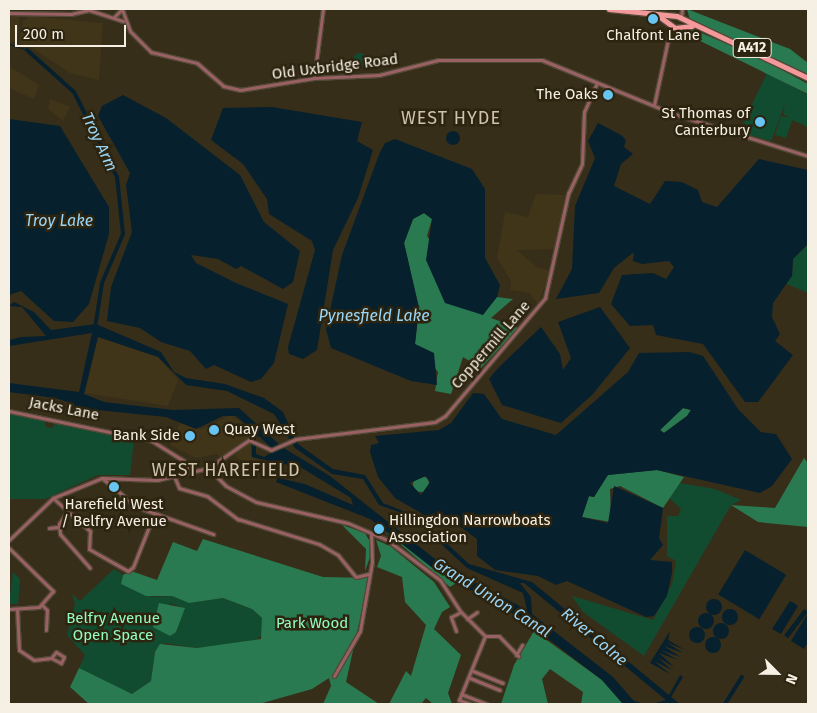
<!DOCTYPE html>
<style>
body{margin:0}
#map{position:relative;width:817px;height:713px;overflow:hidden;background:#372e1a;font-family:"Fira Sans",sans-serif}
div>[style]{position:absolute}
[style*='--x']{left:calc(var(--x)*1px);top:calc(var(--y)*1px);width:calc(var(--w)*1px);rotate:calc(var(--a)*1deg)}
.built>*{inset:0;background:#403419}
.green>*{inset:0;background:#124c30}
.round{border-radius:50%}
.forest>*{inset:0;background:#2a7a51}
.water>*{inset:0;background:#06202d;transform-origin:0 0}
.stream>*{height:1px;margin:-0.5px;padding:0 0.5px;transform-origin:0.5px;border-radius:0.5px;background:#06202d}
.canal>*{height:4px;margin:-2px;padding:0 2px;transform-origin:2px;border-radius:2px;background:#06202d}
.roads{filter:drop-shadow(1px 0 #524936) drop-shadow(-1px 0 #524936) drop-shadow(0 1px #524936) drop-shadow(0 -1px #524936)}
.minor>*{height:3px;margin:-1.5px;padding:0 1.5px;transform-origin:1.5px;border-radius:1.5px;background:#996163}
.primary>*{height:5px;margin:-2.5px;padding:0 2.5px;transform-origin:2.5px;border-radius:2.5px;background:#f4999b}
.dots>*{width:14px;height:14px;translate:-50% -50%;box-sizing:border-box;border:2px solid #2d2410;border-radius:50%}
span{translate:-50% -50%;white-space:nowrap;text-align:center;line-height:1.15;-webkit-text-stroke:5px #2d2410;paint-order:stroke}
.shield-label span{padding:1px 4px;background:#2d2410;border:1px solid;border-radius:4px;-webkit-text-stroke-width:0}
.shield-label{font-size:14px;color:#f6f0e4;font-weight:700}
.poi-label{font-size:15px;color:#f6f0e4}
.right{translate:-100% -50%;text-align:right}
.left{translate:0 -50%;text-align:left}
.street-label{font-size:15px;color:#f6f0e4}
.park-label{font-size:15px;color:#92fdc0}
.water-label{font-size:16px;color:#98d5f7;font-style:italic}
.quarter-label{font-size:18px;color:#cec2aa;letter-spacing:1px}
.frame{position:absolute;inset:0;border:10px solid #f6f0e4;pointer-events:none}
.north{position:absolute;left:752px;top:648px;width:50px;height:50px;-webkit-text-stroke:4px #2d2410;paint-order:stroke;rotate:113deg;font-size:14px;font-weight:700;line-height:20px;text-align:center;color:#f6f0e4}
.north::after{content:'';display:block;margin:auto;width:18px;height:22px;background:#f6f0e4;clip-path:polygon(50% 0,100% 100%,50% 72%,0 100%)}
.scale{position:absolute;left:15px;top:25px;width:111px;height:22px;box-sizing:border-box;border:2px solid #f6f0e4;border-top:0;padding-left:6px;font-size:15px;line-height:18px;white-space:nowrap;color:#f6f0e4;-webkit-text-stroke:4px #2d2410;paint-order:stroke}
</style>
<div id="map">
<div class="built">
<div style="clip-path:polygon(11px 15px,19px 15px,19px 29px,16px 41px,9px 42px)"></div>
<div style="clip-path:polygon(30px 16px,103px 23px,99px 80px,70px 73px,29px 46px,19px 44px,23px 21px)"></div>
<div style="clip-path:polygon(9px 66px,39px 85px,34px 99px,9px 88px)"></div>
<div style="clip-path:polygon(50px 99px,70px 107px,63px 121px,48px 109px)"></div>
<div style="clip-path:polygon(536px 194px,565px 195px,556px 249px,517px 250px,537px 267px,551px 271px,538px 304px,529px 293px,510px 290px,511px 281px,497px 258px,505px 212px,528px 217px)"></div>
<div style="clip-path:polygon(98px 337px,158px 357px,178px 380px,168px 406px,85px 393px)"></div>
<div style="clip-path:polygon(231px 415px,251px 429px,251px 435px,223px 460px,217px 454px,196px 458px,170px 445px,180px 423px,202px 429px)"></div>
<div style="clip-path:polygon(246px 442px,251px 442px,251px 457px,269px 464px,264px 477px,235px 456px)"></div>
</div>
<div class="green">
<div class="round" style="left:353px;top:53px;width:14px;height:14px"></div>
<div style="clip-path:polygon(767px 73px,808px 95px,808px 127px,792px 120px,786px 138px,775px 135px,781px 116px,790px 118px,783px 114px,785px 104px,771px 141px,739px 132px)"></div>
<div style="clip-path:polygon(808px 225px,808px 293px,785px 283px,792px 276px,793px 259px,807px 245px)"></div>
<div style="clip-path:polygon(9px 413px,43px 417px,46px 427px,52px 428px,58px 420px,134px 439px,130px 475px,98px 475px,45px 499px,9px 499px)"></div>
<div style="clip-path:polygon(679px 483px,715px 489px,741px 500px,731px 505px,644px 656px,583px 612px,572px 596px,653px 620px,672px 584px,676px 561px,667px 556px,667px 516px,678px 516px,681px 509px,669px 498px)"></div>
<div style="clip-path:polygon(evenodd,114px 569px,123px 575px,121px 584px,153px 597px,172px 596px,189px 603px,223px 598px,252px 609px,262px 618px,263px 634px,251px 644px,197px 648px,164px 643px,155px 652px,151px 681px,132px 694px,85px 674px,79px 668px,85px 655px,67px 635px,75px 604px,72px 594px,80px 601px,114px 569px,169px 603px,184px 608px,176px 632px,169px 603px)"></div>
<div style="clip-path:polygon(13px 572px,20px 579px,18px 604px,9px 604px)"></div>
</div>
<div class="forest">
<div style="clip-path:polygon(687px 9px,790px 49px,808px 63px,808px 74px,690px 20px)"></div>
<div style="clip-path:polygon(680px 30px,694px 30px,756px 56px,808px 84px,808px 94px,686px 34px,674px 39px)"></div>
<div style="clip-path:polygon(424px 213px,432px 219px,427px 236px,482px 315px,497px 297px,513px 299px,491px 318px,518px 328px,481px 368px,463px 357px,451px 394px,435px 391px,438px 372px,415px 344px,419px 308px,404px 243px,413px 219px)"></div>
<div style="clip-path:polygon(683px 408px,691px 410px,687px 416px,664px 433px,660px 430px)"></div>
<div style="clip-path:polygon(804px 458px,808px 463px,808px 527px,758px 522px,731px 505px,775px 508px)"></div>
<div style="clip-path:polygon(657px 470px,684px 477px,663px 508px,620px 486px,610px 489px,611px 522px,582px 517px,589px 496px,594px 497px,607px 475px)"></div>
<div class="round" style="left:413px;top:476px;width:16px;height:16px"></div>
<div style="clip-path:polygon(342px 525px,365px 533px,369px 540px,370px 557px,365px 571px,366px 549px)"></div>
<div style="clip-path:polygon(385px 531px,400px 536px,456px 583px,450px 587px)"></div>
<div style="clip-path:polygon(203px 539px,323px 577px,369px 578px,346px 682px,379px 704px,323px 704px,331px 686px,329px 678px,312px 689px,259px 704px,89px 704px,70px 687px,79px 668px,132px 694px,151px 681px,155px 652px,160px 644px,197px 648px,261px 639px,262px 618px,252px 609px,223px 598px,189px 603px,172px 596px,146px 596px,121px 584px,123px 575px,131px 571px,157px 580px,173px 542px,197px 551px)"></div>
<div style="clip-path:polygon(376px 540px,390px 546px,434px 582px,450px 607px,442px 612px,434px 629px,461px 655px,448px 693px,452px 704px,433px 704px,426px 698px,421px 704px,389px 704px,406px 671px,411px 676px,426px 625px,405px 602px,402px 577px,377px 567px,381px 556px)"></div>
<div style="clip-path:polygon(159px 603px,185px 608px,176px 632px,170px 636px,153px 627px)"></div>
<div style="clip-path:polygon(534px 631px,602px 680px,623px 704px,581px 704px,583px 692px,550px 669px,542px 679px,548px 704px,501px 704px,514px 665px)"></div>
</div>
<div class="water">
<div style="clip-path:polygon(123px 95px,166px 118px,240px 175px,264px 222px,300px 251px,293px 282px,283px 289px,241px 266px,236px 269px,218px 259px,191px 255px,196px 263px,236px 283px,288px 304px,274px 363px,261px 379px,251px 382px,214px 365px,206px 369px,190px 351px,161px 342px,140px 328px,107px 321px,111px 287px,132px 232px,126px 185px,130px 173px,98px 116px,102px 106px)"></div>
<div style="clip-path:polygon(272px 107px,362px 122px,357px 141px,373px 150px,358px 198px,333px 250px,317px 350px,303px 359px,289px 354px,288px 347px,315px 250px,312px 241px,269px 214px,267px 199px,243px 164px,211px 140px,223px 108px)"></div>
<div style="clip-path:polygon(9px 119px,60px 126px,109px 207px,109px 234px,89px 304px,73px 322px,54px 321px,21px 291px,9px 295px)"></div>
<div style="clip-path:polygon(598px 123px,621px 135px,626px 140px,624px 147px,633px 154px,621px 164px,614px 186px,650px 204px,665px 181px,682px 182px,698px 190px,702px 202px,717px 207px,759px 159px,808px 170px,807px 245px,793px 259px,792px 276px,773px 303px,772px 317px,780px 334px,775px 341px,793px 355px,758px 402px,745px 402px,703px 344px,656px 335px,653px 325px,630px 326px,611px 304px,622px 275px,653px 273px,666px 279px,674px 267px,669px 261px,642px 264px,633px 261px,634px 252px,614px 268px,599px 293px,556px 299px,572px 269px,575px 206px,595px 158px,588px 141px)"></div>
<div class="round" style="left:446px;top:131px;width:14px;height:14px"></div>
<div style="clip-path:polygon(395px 139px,472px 169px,485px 189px,485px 258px,500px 285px,497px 297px,483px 315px,445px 303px,426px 260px,432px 219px,424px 213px,413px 219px,404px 243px,419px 308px,415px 344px,434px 353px,437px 385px,411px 381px,331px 348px,326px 329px,342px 255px,380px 152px,385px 143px)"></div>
<div style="clip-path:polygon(evenodd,14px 302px,34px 312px,51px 330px,96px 324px,161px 352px,174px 372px,186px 378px,225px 384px,264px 398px,283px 412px,298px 444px,333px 469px,365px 475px,383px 503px,418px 517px,469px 564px,532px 582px,669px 695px,680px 675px,683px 677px,671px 697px,680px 704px,652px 704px,666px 700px,524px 583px,520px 583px,531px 597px,532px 614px,613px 677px,634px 701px,646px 704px,623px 704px,602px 680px,522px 619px,435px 570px,370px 519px,276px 482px,278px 478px,305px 484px,353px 505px,351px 498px,302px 468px,252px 457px,251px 429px,236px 416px,223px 416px,196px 429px,166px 417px,87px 409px,82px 412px,75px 410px,74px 404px,55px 398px,9px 392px,9px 383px,79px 392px,92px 333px,9px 346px,9px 340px,21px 337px,46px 336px,22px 307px,9px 306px,14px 302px,98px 337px,158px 357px,186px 385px,227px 391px,274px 414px,295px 448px,332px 474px,363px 479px,379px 505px,411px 516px,467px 568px,523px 593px,527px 610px,445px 567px,330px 476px,282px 447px,239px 408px,173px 410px,104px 402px,84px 394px,98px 337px,14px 302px,256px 436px,260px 437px,274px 451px,264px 457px,256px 454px,256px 436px)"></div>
<div style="clip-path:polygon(600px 307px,630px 348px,593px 394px,561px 423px,502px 405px,489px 379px,498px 368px,541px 327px,560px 354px,563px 370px,571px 358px,558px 322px)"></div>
<div style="clip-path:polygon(evenodd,689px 352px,703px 356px,738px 409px,761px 432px,776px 434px,792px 459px,772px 486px,760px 493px,657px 470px,608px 475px,594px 497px,589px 496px,582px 517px,608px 523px,614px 486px,663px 508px,659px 538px,663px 545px,650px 560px,672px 562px,672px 573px,667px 596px,654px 616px,646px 617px,567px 581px,556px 585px,538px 576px,495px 570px,477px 556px,477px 539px,440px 512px,431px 519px,395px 498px,378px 477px,370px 452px,371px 445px,379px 443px,375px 436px,439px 430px,451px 423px,473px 393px,484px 394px,502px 419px,556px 435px,628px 372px,639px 353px,689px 352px,683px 408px,691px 410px,687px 416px,664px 433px,660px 430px,683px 408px,689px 352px,426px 476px,430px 482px,421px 495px,410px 483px,426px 476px)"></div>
<div style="left:745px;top:550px;width:48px;height:52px;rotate:31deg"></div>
<div class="round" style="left:706px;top:599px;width:16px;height:16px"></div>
<div style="clip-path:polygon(790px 601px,794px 603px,778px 629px,794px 603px,798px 606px,781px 634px,772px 629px)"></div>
<div style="left:804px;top:609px;width:5px;height:33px;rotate:37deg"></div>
<div class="round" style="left:722px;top:609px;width:16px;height:16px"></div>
<div style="clip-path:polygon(808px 613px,808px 642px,804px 649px,791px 641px)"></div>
<div class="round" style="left:698px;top:613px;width:16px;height:16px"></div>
<div class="round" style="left:713px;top:623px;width:16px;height:16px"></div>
<div class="round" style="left:689px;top:627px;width:16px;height:16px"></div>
<div style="clip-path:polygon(670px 631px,668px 640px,685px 650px,666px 642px,683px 653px,664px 646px,680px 657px,661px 650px,678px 660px,659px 653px,674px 667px,657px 657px,672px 670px,654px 661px,670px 674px,650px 663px)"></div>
<div class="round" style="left:705px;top:637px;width:16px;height:16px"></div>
</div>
<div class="stream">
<div style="--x:9;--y:44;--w:19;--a:18"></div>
</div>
<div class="canal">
<div style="--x:27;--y:50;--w:63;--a:41.8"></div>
<div style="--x:74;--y:92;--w:95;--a:63.2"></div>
<div style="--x:117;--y:177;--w:57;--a:84"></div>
<div style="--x:123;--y:234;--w:53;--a:113.2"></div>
<div style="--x:102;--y:283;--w:46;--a:98.8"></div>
<div style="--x:725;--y:704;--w:32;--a:-58"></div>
</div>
<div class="roads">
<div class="minor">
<div style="--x:122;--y:9;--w:23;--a:70"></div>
<div style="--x:130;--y:31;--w:30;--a:45"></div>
<div style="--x:151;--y:52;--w:47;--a:13.4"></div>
<div style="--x:197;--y:63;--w:35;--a:41"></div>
<div style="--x:223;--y:86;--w:17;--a:13"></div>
<div style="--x:240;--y:90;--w:75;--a:-9.2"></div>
<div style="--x:314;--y:78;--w:65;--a:-2.6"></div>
<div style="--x:379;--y:75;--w:61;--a:-14.3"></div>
<div style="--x:438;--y:60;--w:104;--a:0"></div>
<div style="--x:542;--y:60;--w:143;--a:22.2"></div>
<div style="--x:674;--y:114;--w:140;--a:17.4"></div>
<div style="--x:9;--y:13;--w:62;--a:0.9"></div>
<div style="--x:71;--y:14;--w:18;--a:-13"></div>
<div style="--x:89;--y:10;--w:36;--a:18"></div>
<div style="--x:114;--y:17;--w:11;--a:-45"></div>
<div style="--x:681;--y:18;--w:9;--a:-84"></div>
<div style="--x:314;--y:78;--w:70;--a:-82.6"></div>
<div style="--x:654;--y:105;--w:81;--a:-77.9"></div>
<div style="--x:9;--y:411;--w:146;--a:11.8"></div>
<div style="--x:152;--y:441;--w:38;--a:32"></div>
<div style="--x:184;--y:461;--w:12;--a:66"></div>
<div style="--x:208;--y:468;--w:25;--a:45"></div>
<div style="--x:226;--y:486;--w:34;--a:28"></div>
<div style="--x:256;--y:502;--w:94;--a:12.9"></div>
<div style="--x:348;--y:523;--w:43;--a:23.6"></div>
<div style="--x:387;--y:540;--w:66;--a:37"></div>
<div style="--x:440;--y:580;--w:38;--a:57"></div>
<div style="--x:461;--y:612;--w:34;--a:45"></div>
<div style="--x:485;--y:636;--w:14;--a:0"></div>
<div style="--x:499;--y:636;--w:28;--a:46"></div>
<div style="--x:174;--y:476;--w:13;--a:67"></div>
<div style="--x:179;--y:488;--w:29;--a:16"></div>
<div style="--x:207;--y:496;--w:39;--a:37"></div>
<div style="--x:238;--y:519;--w:85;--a:17.2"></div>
<div style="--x:319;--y:544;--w:22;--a:30"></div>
<div style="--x:338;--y:555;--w:28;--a:51"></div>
<div style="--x:356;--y:577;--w:13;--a:-13"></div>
<div style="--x:102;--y:478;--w:45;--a:39.6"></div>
<div style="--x:137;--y:507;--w:81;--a:19.6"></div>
<div style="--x:53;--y:498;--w:50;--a:41.7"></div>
<div style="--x:90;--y:531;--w:18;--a:93"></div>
<div style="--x:89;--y:549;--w:45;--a:29.4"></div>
<div style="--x:128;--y:571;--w:6;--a:-39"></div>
<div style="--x:133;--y:567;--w:57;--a:-68.4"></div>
<div style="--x:67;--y:512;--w:14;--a:124"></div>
<div style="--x:59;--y:524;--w:10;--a:84"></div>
<div style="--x:60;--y:534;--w:45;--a:48.6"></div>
<div style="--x:49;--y:528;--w:9;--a:-6"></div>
<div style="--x:9;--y:540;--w:61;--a:-43.7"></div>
<div style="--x:53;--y:498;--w:53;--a:-22.2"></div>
<div style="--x:102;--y:478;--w:55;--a:2.1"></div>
<div style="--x:157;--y:480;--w:52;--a:-13.2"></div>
<div style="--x:208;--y:468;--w:50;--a:-34.3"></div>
<div style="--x:249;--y:440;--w:24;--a:24"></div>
<div style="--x:271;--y:450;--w:27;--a:-24"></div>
<div style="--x:296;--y:439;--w:140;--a:-7"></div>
<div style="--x:435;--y:422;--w:12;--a:-31"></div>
<div style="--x:445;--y:416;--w:155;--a:-49.7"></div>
<div style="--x:545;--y:298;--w:107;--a:-77.5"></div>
<div style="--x:568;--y:194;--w:33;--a:-65"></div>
<div style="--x:582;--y:164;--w:52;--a:-87.8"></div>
<div style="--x:584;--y:112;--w:32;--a:-66"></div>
<div style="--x:9;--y:548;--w:62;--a:44.3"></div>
<div style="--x:53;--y:591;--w:21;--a:131"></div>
<div style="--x:39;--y:607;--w:30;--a:176"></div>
<div style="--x:42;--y:605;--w:7;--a:45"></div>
<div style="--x:47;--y:610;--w:20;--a:93"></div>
<div style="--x:17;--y:609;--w:41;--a:87.2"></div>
<div style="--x:19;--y:650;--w:18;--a:34"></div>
<div style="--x:34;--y:660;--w:17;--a:-7"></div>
<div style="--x:51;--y:658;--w:8;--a:-50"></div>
<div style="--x:56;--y:652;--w:9;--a:32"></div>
<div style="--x:64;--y:657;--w:7;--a:117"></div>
<div style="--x:61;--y:663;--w:11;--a:-153"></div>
<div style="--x:467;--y:619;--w:12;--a:-35"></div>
<div style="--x:456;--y:631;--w:15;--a:-110"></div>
<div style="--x:451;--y:617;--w:11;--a:-27"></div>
<div style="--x:516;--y:655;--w:12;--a:-59"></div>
<div style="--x:473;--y:671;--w:32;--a:22"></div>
<div style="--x:334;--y:676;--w:52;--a:-60"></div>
<div style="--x:360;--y:631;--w:70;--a:-80.1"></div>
<div style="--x:372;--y:562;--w:29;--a:-92"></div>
<div style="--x:470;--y:678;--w:32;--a:22"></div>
<div style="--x:461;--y:694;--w:28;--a:21"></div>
<div style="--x:470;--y:704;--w:12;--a:-160"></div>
<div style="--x:459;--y:700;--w:69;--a:-67.9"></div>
</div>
<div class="primary">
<div style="--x:609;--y:9;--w:68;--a:5.9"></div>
<div style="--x:677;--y:16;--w:145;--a:25.3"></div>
<div style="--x:660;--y:17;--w:19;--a:36"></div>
<div style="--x:675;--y:28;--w:17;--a:-7"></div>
</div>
</div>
<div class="dots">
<div style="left:653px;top:19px;background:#68c4f0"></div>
<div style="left:608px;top:95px;background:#68c4f0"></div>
<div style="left:760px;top:122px;background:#68c4f0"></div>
<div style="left:214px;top:430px;background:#68c4f0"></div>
<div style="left:190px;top:436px;background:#68c4f0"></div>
<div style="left:114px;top:487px;background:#68c4f0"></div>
<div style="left:379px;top:529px;background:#68c4f0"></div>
</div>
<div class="shield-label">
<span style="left:752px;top:48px">A412</span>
</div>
<div class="poi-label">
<span style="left:653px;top:36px">Chalfont Lane</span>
<span class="right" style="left:598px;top:95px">The Oaks</span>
<span class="right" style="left:750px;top:122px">St Thomas of<br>Canterbury</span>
<span class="left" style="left:224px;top:430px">Quay West</span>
<span class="right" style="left:180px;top:436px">Bank Side</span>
<span style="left:114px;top:513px">Harefield West<br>/ Belfry Avenue</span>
<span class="left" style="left:389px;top:529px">Hillingdon Narrowboats<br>Association</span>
</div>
<div class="street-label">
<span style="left:335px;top:67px;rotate:-7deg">Old Uxbridge Road</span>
<span style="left:491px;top:345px;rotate:-49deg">Coppermill Lane</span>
<span style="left:64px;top:409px;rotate:11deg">Jacks Lane</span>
</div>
<div class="park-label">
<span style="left:113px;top:627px">Belfry Avenue<br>Open Space</span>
<span style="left:312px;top:624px">Park Wood</span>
</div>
<div class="water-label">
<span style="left:99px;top:142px;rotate:65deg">Troy Arm</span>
<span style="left:59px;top:221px">Troy Lake</span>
<span style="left:374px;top:316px">Pynesfield Lake</span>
<span style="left:492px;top:598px;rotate:32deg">Grand Union Canal</span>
<span style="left:594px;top:637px;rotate:40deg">River Colne</span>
</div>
<div class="quarter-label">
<span style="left:451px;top:118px">WEST HYDE</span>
<span style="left:226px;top:470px">WEST HAREFIELD</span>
</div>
<div class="frame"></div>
<div class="north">N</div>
<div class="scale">200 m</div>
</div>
